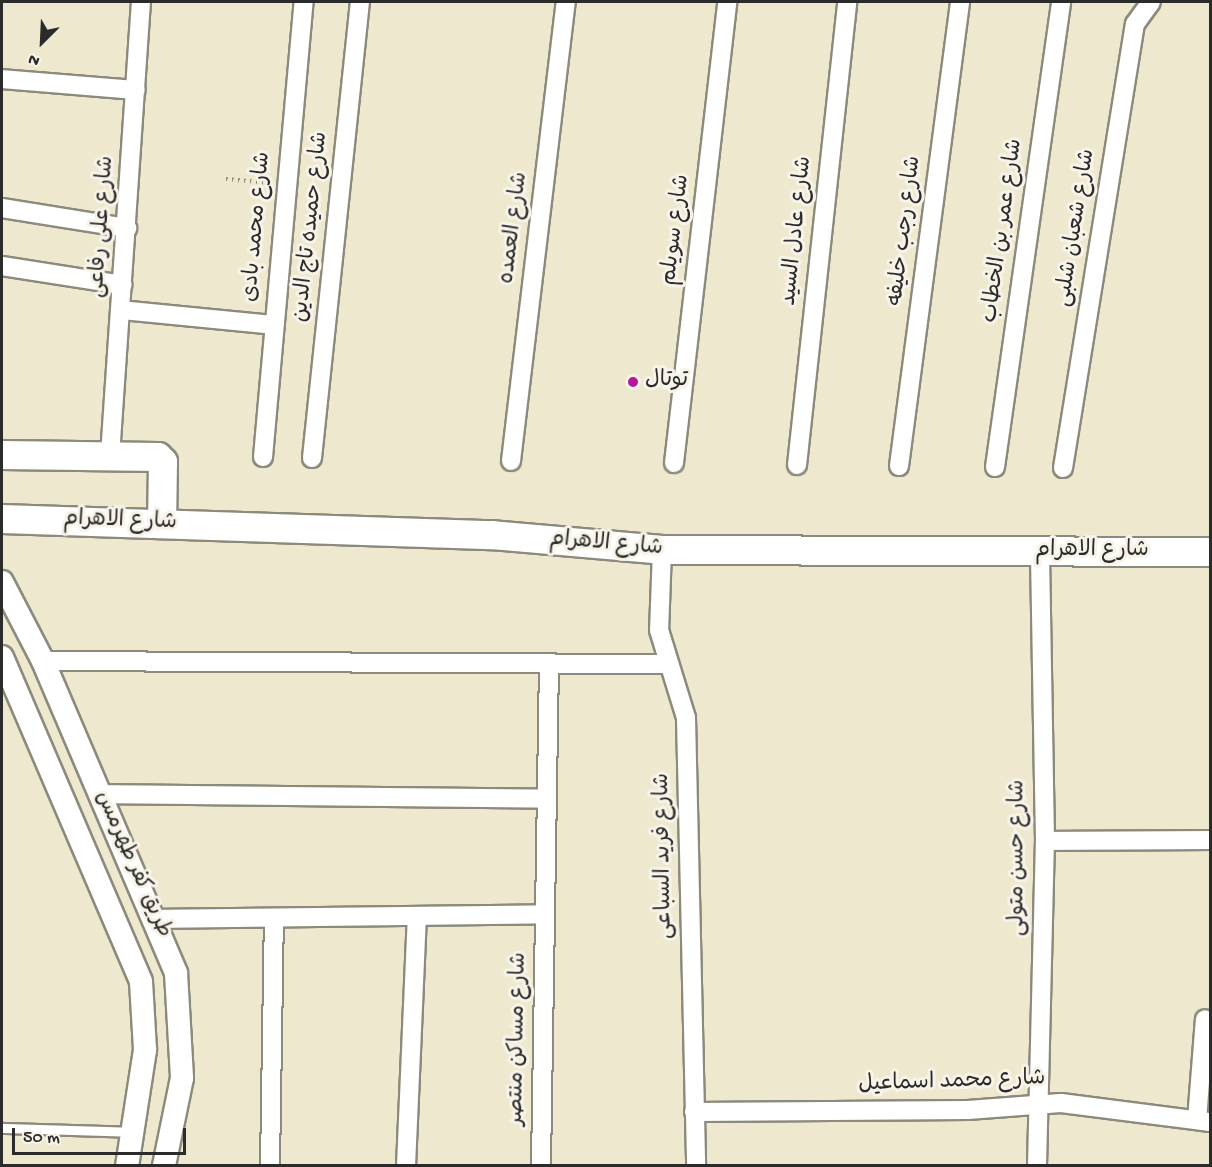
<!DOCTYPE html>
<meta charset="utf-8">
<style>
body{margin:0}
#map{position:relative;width:1212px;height:1167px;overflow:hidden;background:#eee8ce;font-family:"Gochi Hand","Playpen Sans Arabic",sans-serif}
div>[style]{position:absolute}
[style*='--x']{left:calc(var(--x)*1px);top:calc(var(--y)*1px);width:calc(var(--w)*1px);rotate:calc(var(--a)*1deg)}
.path>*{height:4px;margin-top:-2px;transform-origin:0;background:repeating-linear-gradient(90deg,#8c8a7c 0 1.5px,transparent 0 6px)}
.roads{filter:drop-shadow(2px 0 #8c8a7c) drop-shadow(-2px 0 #8c8a7c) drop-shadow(0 2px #8c8a7c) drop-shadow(0 -2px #8c8a7c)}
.service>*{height:9px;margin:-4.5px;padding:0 4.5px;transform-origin:4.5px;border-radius:4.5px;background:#fff}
.minor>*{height:18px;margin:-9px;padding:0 9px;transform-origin:9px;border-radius:9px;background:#fff}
.tertiary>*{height:22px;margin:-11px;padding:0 11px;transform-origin:11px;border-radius:11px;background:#fff}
.primary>*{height:28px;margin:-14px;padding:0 14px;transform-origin:14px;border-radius:14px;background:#fff}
.dots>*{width:16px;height:16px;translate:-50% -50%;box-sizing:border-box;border:3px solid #f7f3e8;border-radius:50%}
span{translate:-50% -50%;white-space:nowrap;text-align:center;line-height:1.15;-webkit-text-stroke:6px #f7f3e8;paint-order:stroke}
.street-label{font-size:22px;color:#2b2b2b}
.poi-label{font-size:22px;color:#2b2b2b}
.left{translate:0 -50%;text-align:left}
.frame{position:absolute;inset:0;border:3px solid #2b2b2b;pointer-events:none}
.north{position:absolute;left:12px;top:12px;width:60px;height:60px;-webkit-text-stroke:4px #f7f3e8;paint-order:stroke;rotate:204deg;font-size:16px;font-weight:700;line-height:24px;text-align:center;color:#2b2b2b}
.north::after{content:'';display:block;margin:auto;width:21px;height:27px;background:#2b2b2b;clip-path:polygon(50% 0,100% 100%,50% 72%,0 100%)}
.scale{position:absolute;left:12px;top:1128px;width:174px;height:27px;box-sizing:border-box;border:3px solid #2b2b2b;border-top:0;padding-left:8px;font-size:18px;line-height:21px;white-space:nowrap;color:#2b2b2b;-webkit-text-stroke:4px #f7f3e8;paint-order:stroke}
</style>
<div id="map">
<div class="path">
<div style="--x:226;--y:179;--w:44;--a:5.2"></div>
</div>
<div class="roads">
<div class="service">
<div style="--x:2;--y:1128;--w:131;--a:1.7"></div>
</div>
<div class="minor">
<div style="--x:2;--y:79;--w:134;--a:4.7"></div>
<div style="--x:2;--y:208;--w:127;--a:9.1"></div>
<div style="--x:2;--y:266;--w:122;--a:8.9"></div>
<div style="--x:121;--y:310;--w:154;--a:5.6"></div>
<div style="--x:110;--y:456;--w:455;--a:-86.1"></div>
<div style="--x:263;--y:457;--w:457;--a:-84.9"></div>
<div style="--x:312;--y:458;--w:459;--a:-84"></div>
<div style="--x:511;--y:461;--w:462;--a:-83.2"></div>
<div style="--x:674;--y:463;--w:464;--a:-83.4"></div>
<div style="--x:797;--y:465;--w:466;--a:-83.8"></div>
<div style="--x:899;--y:466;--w:468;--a:-82.5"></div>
<div style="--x:995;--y:467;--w:470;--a:-81.9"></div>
<div style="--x:1063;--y:468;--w:450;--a:-80.8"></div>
<div style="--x:1135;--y:24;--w:27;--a:-54"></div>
<div style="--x:662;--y:550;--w:80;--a:92.1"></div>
<div style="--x:659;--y:630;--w:92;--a:72.9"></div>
<div style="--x:686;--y:718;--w:448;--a:88.7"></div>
<div style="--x:43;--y:661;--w:625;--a:0.28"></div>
<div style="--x:101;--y:794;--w:446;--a:0.6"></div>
<div style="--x:1045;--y:841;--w:165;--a:-0.3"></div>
<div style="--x:157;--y:919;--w:388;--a:-0.7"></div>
<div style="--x:694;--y:1112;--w:274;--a:-0.4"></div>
<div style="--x:968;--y:1110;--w:93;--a:-4.3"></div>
<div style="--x:1061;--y:1103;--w:150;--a:7.3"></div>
<div style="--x:1197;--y:1120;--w:101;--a:-85.5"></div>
<div style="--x:270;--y:1166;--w:248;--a:-89.1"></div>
<div style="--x:406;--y:1166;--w:250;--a:-87.5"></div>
<div style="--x:541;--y:1166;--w:502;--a:-89.09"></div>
<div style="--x:1037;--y:1166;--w:325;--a:-88.6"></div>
<div style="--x:1045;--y:841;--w:290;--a:-91"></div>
</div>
<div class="tertiary">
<div style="--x:2;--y:582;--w:89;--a:62.6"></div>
<div style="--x:43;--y:661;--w:339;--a:66.9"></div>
<div style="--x:176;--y:973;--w:105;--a:86.7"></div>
<div style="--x:182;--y:1078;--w:90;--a:101.6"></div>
<div style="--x:2;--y:657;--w:353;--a:66.8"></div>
<div style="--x:141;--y:982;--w:68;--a:86.6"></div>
<div style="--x:145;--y:1050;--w:117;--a:98.8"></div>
</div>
<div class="primary">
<div style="--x:2;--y:455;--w:156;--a:0.7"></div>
<div style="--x:158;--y:457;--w:7;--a:45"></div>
<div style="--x:163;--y:462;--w:61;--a:90.9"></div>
<div style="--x:2;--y:519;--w:490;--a:1.9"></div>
<div style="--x:492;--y:535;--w:171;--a:5"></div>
<div style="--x:662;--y:550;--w:548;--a:0.21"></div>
</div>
</div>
<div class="dots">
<div style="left:633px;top:382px;background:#b5179e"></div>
</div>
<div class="street-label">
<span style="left:103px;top:227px;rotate:-86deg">شارع على رفاعى</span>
<span style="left:258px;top:227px;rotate:-85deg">شارع محمد بادى</span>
<span style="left:312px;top:227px;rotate:-84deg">شارع حميده تاج الدين</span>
<span style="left:515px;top:228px;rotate:-83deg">شارع العمده</span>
<span style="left:1077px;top:228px;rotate:-81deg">شارع شعبان شلبى</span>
<span style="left:677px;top:230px;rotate:-83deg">شارع سويلم</span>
<span style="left:798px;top:231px;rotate:-84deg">شارع عادل السيد</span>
<span style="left:906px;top:231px;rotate:-83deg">شارع رجب خليفه</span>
<span style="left:1004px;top:231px;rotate:-82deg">شارع عمر بن الخطاب</span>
<span style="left:120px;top:522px;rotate:2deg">شارع الاهرام</span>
<span style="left:606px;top:545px;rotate:5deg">شارع الاهرام</span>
<span style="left:1092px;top:552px">شارع الاهرام</span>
<span style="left:665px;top:856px;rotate:-91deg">شارع فريد السباعى</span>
<span style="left:1019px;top:858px;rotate:-90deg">شارع حسن متولى</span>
<span style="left:132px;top:865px;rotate:66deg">طريق كفر طهرمس</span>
<span style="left:519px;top:1039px;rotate:-89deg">شارع مساكن منتصر</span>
<span style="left:952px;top:1083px;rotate:-2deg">شارع محمد اسماعيل</span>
</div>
<div class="poi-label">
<span class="left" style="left:645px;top:382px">توتال</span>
</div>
<div class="frame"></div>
<div class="north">N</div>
<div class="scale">50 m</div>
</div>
